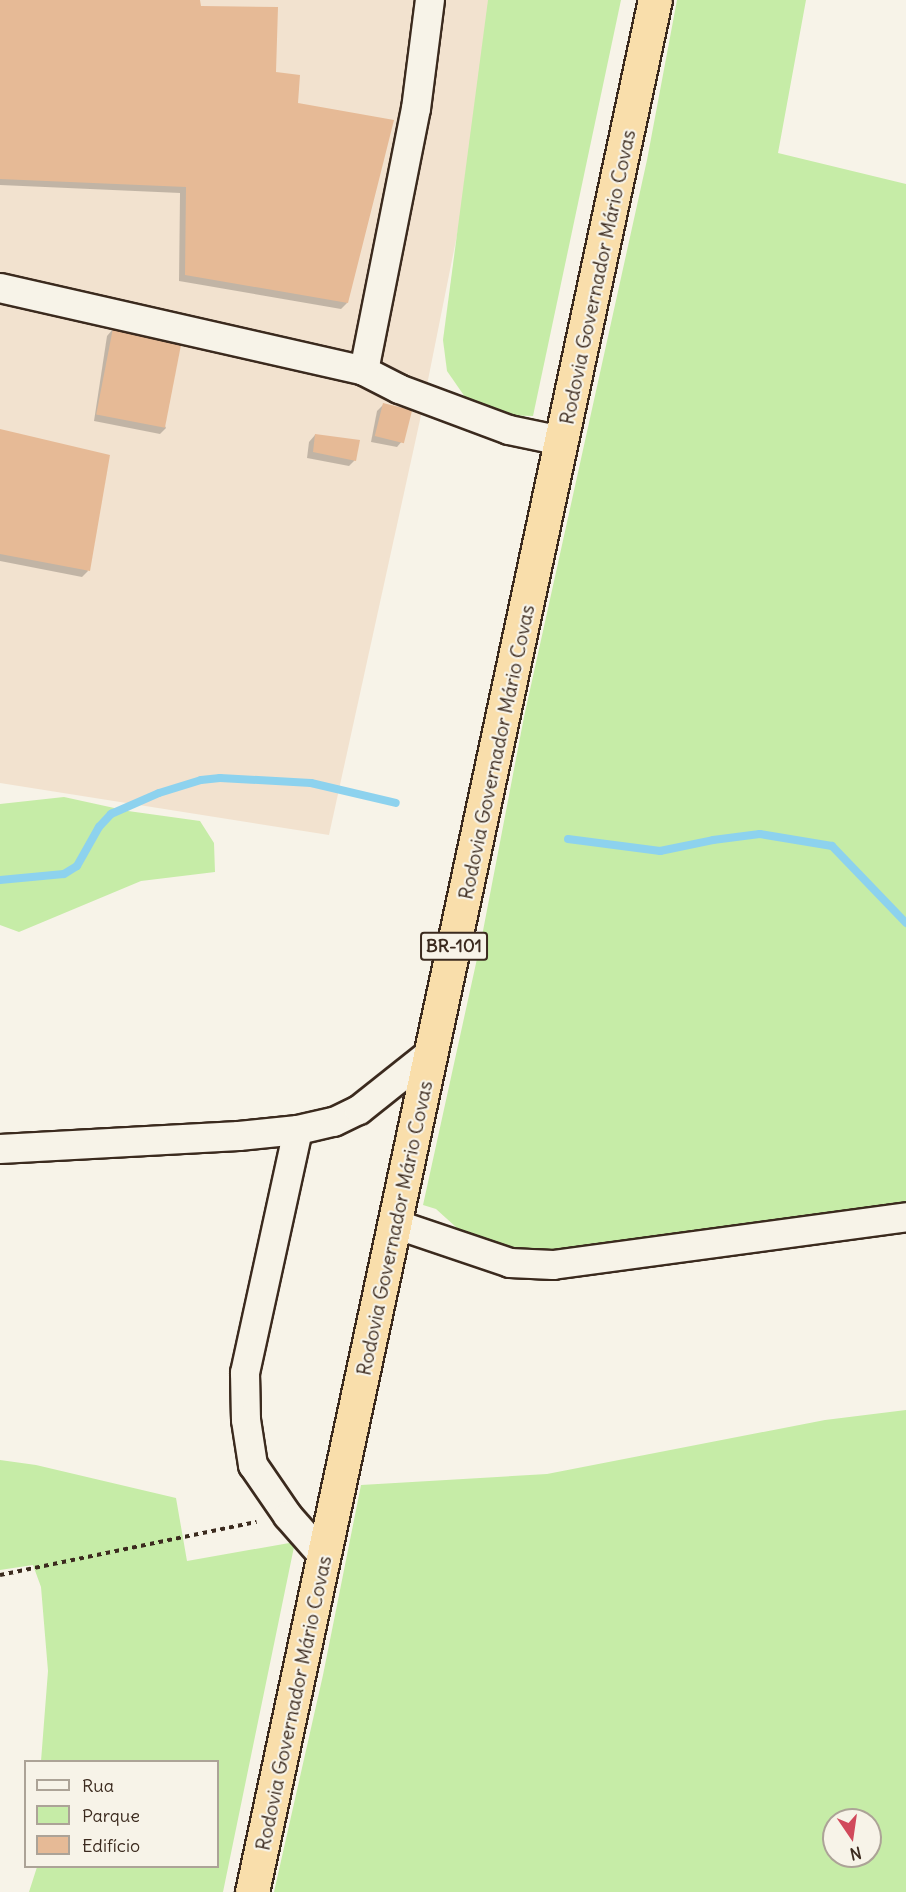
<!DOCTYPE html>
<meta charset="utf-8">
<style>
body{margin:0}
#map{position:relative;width:906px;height:1892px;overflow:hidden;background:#f7f3e8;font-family:Delius,sans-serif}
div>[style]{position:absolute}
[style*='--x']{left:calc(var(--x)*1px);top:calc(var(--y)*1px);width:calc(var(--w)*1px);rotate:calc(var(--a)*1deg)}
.built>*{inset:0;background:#f2e2cf}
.green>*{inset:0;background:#c6eca7}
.shadow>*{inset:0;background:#0003}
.stream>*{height:8px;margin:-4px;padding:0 4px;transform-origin:4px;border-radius:4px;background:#8dd2ee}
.building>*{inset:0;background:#e6ba96;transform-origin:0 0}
.path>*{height:4px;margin-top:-2px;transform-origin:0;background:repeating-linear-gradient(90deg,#3b2a1e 0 4.5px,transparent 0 9px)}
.roads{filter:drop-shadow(2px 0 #3b2a1e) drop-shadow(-2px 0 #3b2a1e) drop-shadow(0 2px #3b2a1e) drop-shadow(0 -2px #3b2a1e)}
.minor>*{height:28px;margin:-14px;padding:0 14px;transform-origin:14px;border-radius:14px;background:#f7f3e8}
.highway>*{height:33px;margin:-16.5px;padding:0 16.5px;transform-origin:16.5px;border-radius:16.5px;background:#f9deab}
span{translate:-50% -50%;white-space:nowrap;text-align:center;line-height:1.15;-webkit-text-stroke:4.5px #f7f3e8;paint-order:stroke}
.shield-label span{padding:2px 4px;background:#f7f3e8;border:2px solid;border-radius:4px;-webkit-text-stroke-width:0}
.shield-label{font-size:18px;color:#3b2a1e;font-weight:700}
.street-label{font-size:20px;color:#3b2a1e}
.legend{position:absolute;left:24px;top:1760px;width:195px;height:108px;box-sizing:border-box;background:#f7f3e8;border:2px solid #aca397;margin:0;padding:8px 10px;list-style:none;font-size:18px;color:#3b2a1e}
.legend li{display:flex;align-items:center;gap:12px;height:30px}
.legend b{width:30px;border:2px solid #aca397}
.north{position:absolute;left:822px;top:1808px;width:60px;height:60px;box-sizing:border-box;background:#f7f3e8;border:2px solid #aca397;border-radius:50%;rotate:167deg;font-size:16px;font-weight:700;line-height:24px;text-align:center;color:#3b2a1e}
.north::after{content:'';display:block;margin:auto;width:21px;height:27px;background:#d1495b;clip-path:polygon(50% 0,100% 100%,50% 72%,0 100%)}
</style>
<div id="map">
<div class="built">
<div style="clip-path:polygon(0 0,504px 0,420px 420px,329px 835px,0 783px)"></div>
</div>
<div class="green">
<div style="clip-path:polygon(488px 0,621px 0,533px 416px,497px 415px,465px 397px,447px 371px,443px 340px)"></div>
<div style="clip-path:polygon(677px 0,806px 0,778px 153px,906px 184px,906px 1210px,534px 1259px,467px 1237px,436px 1209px,423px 1205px,482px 936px,524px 717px,647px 160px)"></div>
<div style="clip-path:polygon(64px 797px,128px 811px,200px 821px,214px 843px,215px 872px,141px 881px,19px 932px,0 925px,0 804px)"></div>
<div style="clip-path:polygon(evenodd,906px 1410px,906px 1892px,274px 1892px,323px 1675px,361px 1485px,547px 1474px,825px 1420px,906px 1410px,834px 1820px,870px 1820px,870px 1856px,834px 1856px,834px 1820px)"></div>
<div style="clip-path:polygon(0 1460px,36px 1465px,176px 1498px,187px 1561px,295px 1542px,223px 1892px,29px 1892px,37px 1867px,218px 1866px,218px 1762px,41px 1761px,48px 1671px,41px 1587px,33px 1565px,0 1570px)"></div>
</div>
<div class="shadow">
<div style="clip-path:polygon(0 0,198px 0,200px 8px,275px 74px,296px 104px,347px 303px,341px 309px,179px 281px,180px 193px,0 185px)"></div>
<div style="clip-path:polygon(113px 329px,166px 428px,160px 434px,94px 421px,107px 336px)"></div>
<div style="clip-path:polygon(383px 405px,403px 440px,397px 447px,371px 442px,377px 411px)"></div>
<div style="clip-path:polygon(0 430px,88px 571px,82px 577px,0 561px)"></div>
<div style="clip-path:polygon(315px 435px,355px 460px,349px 466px,307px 458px,309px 442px)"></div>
</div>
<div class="stream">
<div style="--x:568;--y:839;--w:93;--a:7.4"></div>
<div style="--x:660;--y:851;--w:54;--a:-11.7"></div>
<div style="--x:713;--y:840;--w:47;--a:-7.3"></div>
<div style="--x:760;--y:834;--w:73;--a:9.5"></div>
<div style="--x:832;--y:846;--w:107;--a:46.1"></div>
<div style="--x:0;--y:880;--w:64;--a:-5.4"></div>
<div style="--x:64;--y:874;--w:15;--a:-32"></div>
<div style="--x:77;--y:866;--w:45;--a:-60.6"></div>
<div style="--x:99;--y:827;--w:18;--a:-47"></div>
<div style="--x:111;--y:814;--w:52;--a:-23.6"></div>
<div style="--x:159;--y:793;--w:44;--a:-17.2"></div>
<div style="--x:201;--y:780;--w:19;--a:-6"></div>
<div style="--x:220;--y:778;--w:91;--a:3.1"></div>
<div style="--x:311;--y:783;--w:87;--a:13.2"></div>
</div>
<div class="building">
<div style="clip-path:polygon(0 0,200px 0,201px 6px,278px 7px,276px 72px,300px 75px,298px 103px,394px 120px,348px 303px,185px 275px,186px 187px,0 179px)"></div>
<div style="left:113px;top:328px;width:70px;height:88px;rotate:11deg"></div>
<div style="left:383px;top:403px;width:30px;height:34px;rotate:14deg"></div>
<div style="clip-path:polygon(0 429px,110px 455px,90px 571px,0 554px)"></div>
<div style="clip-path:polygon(315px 434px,360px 440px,356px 461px,313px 452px)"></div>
</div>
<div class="path">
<div style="--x:0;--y:1575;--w:262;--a:-11.7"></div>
</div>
<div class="roads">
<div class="minor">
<div style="--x:0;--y:288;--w:373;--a:12.8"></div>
<div style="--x:364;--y:371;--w:39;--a:27"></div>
<div style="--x:399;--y:389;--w:117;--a:20.4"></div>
<div style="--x:509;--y:430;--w:54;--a:11.7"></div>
<div style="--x:364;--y:371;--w:267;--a:-78.8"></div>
<div style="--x:416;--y:109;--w:110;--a:-82.7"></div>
<div style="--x:298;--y:1130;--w:249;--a:102.3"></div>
<div style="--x:245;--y:1373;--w:47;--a:88.8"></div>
<div style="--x:246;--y:1420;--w:46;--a:81.2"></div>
<div style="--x:253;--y:1465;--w:62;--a:55.5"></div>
<div style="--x:288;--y:1516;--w:55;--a:48.7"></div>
<div style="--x:0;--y:1149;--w:239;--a:-3.1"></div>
<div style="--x:239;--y:1136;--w:59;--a:-5.8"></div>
<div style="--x:298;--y:1130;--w:37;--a:-13"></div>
<div style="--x:334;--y:1122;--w:28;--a:-26"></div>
<div style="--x:359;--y:1110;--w:93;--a:-38.5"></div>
<div style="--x:395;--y:1224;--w:121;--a:18.7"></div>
<div style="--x:510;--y:1263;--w:43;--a:2.7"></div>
<div style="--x:553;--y:1265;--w:356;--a:-7.7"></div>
</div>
<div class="highway">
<div style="--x:252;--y:1892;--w:1934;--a:-77.98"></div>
</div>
</div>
<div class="shield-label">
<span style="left:454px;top:946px">BR-101</span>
</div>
<div class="street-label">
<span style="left:597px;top:277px;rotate:-78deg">Rodovia Governador Mário Covas</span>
<span style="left:496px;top:752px;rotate:-78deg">Rodovia Governador Mário Covas</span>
<span style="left:394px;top:1228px;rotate:-78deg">Rodovia Governador Mário Covas</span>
<span style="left:293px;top:1703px;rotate:-78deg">Rodovia Governador Mário Covas</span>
</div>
<ul class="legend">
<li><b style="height:8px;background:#f7f3e8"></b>Rua</li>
<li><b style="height:16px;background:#c6eca7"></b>Parque</li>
<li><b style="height:16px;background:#e6ba96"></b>Edifício</li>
</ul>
<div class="north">N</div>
</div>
